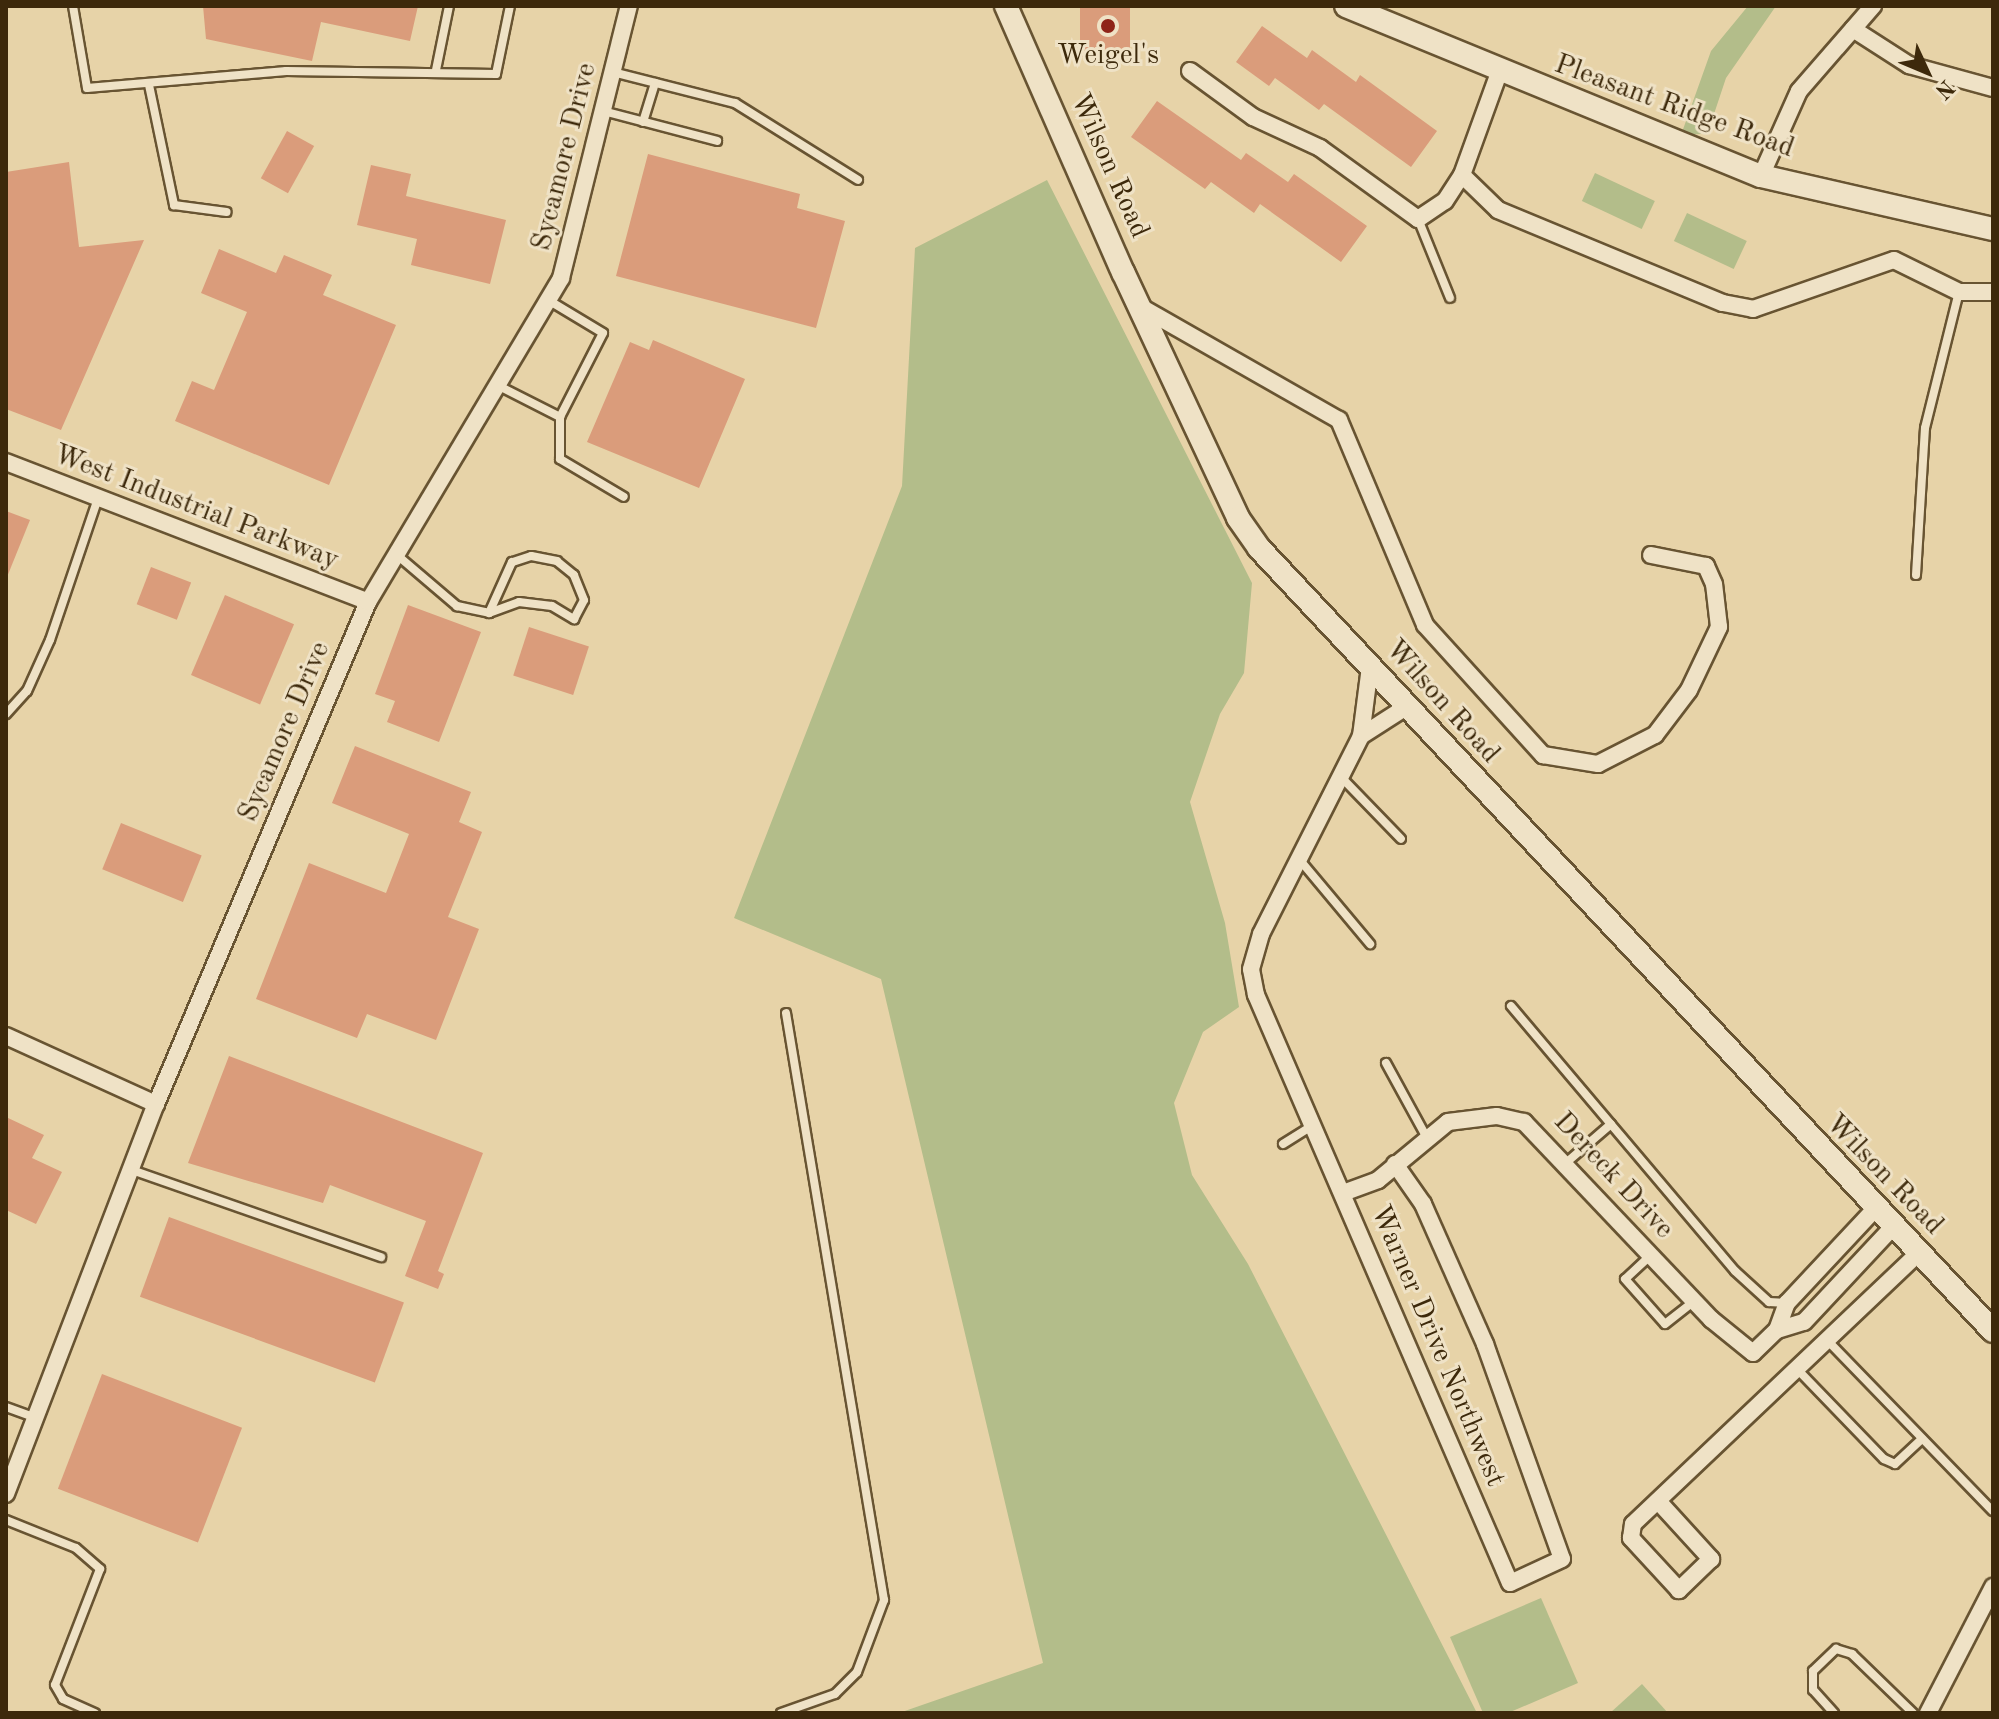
<!DOCTYPE html>
<style>
body{margin:0}
#map{position:relative;width:1999px;height:1719px;overflow:hidden;background:#e7d3a8;font-family:"Old Standard TT",serif}
div>[style]{position:absolute}
[style*='--x']{left:calc(var(--x)*1px);top:calc(var(--y)*1px);width:calc(var(--w)*1px);rotate:calc(var(--a)*1deg)}
.green>*{inset:0;background:#b3bd8a;transform-origin:0 0}
.building>*{inset:0;background:#da9c7b;transform-origin:0 0}
.roads{filter:drop-shadow(2px 0 #685432) drop-shadow(-2px 0 #685432) drop-shadow(0 2px #685432) drop-shadow(0 -2px #685432)}
.lane>*{height:8px;margin:-4px;padding:0 4px;transform-origin:4px;border-radius:4px;background:#efe2c6}
.street>*{height:16px;margin:-8px;padding:0 8px;transform-origin:8px;border-radius:8px;background:#efe2c6}
.secondary>*{height:22px;margin:-11px;padding:0 11px;transform-origin:11px;border-radius:11px;background:#efe2c6}
.dots>*{width:22px;height:22px;translate:-50% -50%;box-sizing:border-box;border:4px solid #efe2c6;border-radius:50%}
span{translate:-50% -50%;white-space:nowrap;text-align:center;line-height:1.15;-webkit-text-stroke:6px #efe2c6;paint-order:stroke}
.poi-label{font-size:28px;color:#3d290b}
.street-label{font-size:28px;color:#3d290b}
.frame{position:absolute;inset:0;border:8px solid #3d290b;pointer-events:none}
.north{position:absolute;left:1887px;top:32px;width:80px;height:80px;-webkit-text-stroke:6px #efe2c6;paint-order:stroke;rotate:134deg;font-size:22px;font-weight:700;line-height:32px;text-align:center;color:#3d290b}
.north::after{content:'';display:block;margin:auto;width:28px;height:36px;background:#3d290b;clip-path:polygon(50% 0,100% 100%,50% 72%,0 100%)}
</style>
<div id="map">
<div class="green">
<div style="clip-path:polygon(1748px 6px,1776px 6px,1726px 78px,1711px 123px,1701px 134px,1681px 135px,1711px 51px)"></div>
<div style="left:1595px;top:173px;width:66px;height:31px;rotate:25deg"></div>
<div style="clip-path:polygon(1047px 180px,1252px 583px,1244px 673px,1220px 714px,1190px 802px,1225px 923px,1239px 1007px,1203px 1032px,1174px 1103px,1192px 1175px,1248px 1264px,1477px 1713px,899px 1713px,1043px 1663px,881px 979px,734px 918px,902px 486px,915px 248px)"></div>
<div style="left:1687px;top:213px;width:66px;height:31px;rotate:25deg"></div>
<div style="clip-path:polygon(1541px 1598px,1578px 1683px,1508px 1713px,1483px 1713px,1450px 1637px)"></div>
<div style="clip-path:polygon(1642px 1684px,1668px 1713px,1610px 1713px)"></div>
</div>
<div class="building">
<div style="clip-path:polygon(203px 6px,418px 6px,410px 41px,321px 22px,312px 61px,206px 39px)"></div>
<div style="left:1080px;top:6px;width:50px;height:51px"></div>
<div style="clip-path:polygon(1262px 26px,1307px 58px,1312px 50px,1356px 82px,1360px 75px,1437px 131px,1411px 167px,1324px 104px,1319px 110px,1275px 78px,1269px 86px,1236px 62px)"></div>
<div style="clip-path:polygon(1157px 101px,1241px 160px,1246px 153px,1288px 182px,1294px 174px,1367px 226px,1341px 262px,1260px 204px,1254px 213px,1211px 182px,1205px 189px,1131px 137px)"></div>
<div style="left:287px;top:131px;width:31px;height:54px;rotate:29deg"></div>
<div style="clip-path:polygon(648px 154px,800px 194px,797px 208px,845px 221px,816px 328px,616px 276px)"></div>
<div style="clip-path:polygon(69px 162px,79px 247px,144px 240px,61px 430px,6px 409px,6px 172px)"></div>
<div style="clip-path:polygon(371px 165px,411px 174px,406px 196px,506px 220px,490px 284px,411px 265px,417px 239px,357px 225px)"></div>
<div style="clip-path:polygon(219px 249px,276px 273px,284px 255px,332px 275px,323px 295px,396px 325px,329px 485px,175px 421px,192px 381px,214px 390px,247px 312px,201px 293px)"></div>
<div style="clip-path:polygon(653px 340px,745px 379px,699px 488px,587px 442px,630px 342px,649px 350px)"></div>
<div style="clip-path:polygon(6px 511px,30px 520px,7px 577px,6px 577px)"></div>
<div style="left:151px;top:567px;width:43px;height:40px;rotate:21deg"></div>
<div style="left:225px;top:595px;width:75px;height:87px;rotate:23deg"></div>
<div style="clip-path:polygon(408px 605px,481px 632px,439px 742px,387px 722px,395px 701px,375px 694px)"></div>
<div style="left:529px;top:627px;width:63px;height:51px;rotate:18deg"></div>
<div style="clip-path:polygon(355px 746px,471px 792px,459px 822px,482px 832px,448px 917px,479px 929px,436px 1040px,367px 1014px,357px 1038px,256px 999px,309px 863px,386px 893px,409px 834px,332px 803px)"></div>
<div style="left:121px;top:823px;width:87px;height:50px;rotate:22deg"></div>
<div style="clip-path:polygon(229px 1056px,483px 1153px,438px 1271px,444px 1274px,438px 1289px,405px 1276px,426px 1221px,330px 1185px,323px 1203px,188px 1163px)"></div>
<div style="clip-path:polygon(6px 1117px,44px 1135px,32px 1158px,62px 1172px,36px 1224px,6px 1210px)"></div>
<div style="left:169px;top:1217px;width:250px;height:85px;rotate:20deg"></div>
<div style="left:102px;top:1374px;width:150px;height:123px;rotate:21deg"></div>
</div>
<div class="roads">
<div class="lane">
<div style="--x:73;--y:6;--w:83;--a:80.3"></div>
<div style="--x:87;--y:88;--w:200;--a:-4.9"></div>
<div style="--x:286;--y:71;--w:210;--a:0.8"></div>
<div style="--x:496;--y:74;--w:69;--a:-78.4"></div>
<div style="--x:436;--y:70;--w:65;--a:-78.5"></div>
<div style="--x:613;--y:72;--w:126;--a:14.3"></div>
<div style="--x:735;--y:103;--w:145;--a:32"></div>
<div style="--x:149;--y:85;--w:123;--a:78.2"></div>
<div style="--x:174;--y:205;--w:53;--a:7.5"></div>
<div style="--x:603;--y:111;--w:118;--a:14.7"></div>
<div style="--x:643;--y:122;--w:41;--a:-72.9"></div>
<div style="--x:1418;--y:219;--w:85;--a:67.9"></div>
<div style="--x:497;--y:385;--w:71;--a:26.9"></div>
<div style="--x:560;--y:417;--w:94;--a:-62.9"></div>
<div style="--x:603;--y:333;--w:64;--a:-149"></div>
<div style="--x:560;--y:417;--w:42;--a:90"></div>
<div style="--x:560;--y:459;--w:74;--a:30.7"></div>
<div style="--x:397;--y:555;--w:79;--a:40.4"></div>
<div style="--x:457;--y:606;--w:33;--a:12"></div>
<div style="--x:489;--y:613;--w:32;--a:-20"></div>
<div style="--x:519;--y:602;--w:33;--a:7"></div>
<div style="--x:552;--y:606;--w:26;--a:31"></div>
<div style="--x:574;--y:619;--w:21;--a:-62"></div>
<div style="--x:584;--y:600;--w:27;--a:-112"></div>
<div style="--x:574;--y:575;--w:22;--a:-141"></div>
<div style="--x:557;--y:561;--w:26;--a:-169"></div>
<div style="--x:531;--y:556;--w:20;--a:162"></div>
<div style="--x:512;--y:562;--w:56;--a:114.3"></div>
<div style="--x:1916;--y:575;--w:147;--a:-86.5"></div>
<div style="--x:1925;--y:428;--w:140;--a:-76"></div>
<div style="--x:6;--y:714;--w:31;--a:-48"></div>
<div style="--x:27;--y:691;--w:56;--a:-65.7"></div>
<div style="--x:50;--y:640;--w:150;--a:-71.3"></div>
<div style="--x:1341;--y:777;--w:86;--a:45.9"></div>
<div style="--x:1299;--y:859;--w:111;--a:50.1"></div>
<div style="--x:1511;--y:1006;--w:347;--a:49.8"></div>
<div style="--x:1735;--y:1271;--w:46;--a:42.4"></div>
<div style="--x:1769;--y:1302;--w:18;--a:3"></div>
<div style="--x:1386;--y:1063;--w:85;--a:61.3"></div>
<div style="--x:1283;--y:1144;--w:36;--a:-32"></div>
<div style="--x:1567;--y:1162;--w:58;--a:-40.8"></div>
<div style="--x:132;--y:1170;--w:264;--a:19.3"></div>
<div style="--x:1651;--y:1255;--w:35;--a:137"></div>
<div style="--x:1625;--y:1279;--w:60;--a:48.4"></div>
<div style="--x:1665;--y:1324;--w:37;--a:-38"></div>
<div style="--x:1827;--y:1340;--w:238;--a:45.9"></div>
<div style="--x:1797;--y:1369;--w:125;--a:46"></div>
<div style="--x:1884;--y:1459;--w:12;--a:24"></div>
<div style="--x:1895;--y:1464;--w:37;--a:-43"></div>
<div style="--x:6;--y:1407;--w:30;--a:20"></div>
<div style="--x:6;--y:1520;--w:75;--a:21.8"></div>
<div style="--x:76;--y:1548;--w:32;--a:41"></div>
<div style="--x:100;--y:1569;--w:124;--a:111.2"></div>
<div style="--x:55;--y:1685;--w:16;--a:60"></div>
<div style="--x:63;--y:1699;--w:35;--a:24"></div>
<div style="--x:781;--y:1713;--w:57;--a:-19.4"></div>
<div style="--x:835;--y:1694;--w:31;--a:-45"></div>
<div style="--x:857;--y:1672;--w:77;--a:-69.4"></div>
<div style="--x:884;--y:1600;--w:595;--a:-99.48"></div>
<div style="--x:1834;--y:1713;--w:31;--a:-132"></div>
<div style="--x:1813;--y:1690;--w:19;--a:-90"></div>
<div style="--x:1813;--y:1671;--w:32;--a:-44"></div>
<div style="--x:1836;--y:1649;--w:17;--a:17"></div>
<div style="--x:1852;--y:1654;--w:85;--a:44"></div>
</div>
<div class="street">
<div style="--x:1853;--y:29;--w:67;--a:32.7"></div>
<div style="--x:1909;--y:65;--w:87;--a:15.3"></div>
<div style="--x:1190;--y:71;--w:78;--a:36.1"></div>
<div style="--x:1253;--y:117;--w:74;--a:24.8"></div>
<div style="--x:1320;--y:148;--w:121;--a:35.9"></div>
<div style="--x:1418;--y:219;--w:32;--a:-34"></div>
<div style="--x:1445;--y:201;--w:31;--a:-57"></div>
<div style="--x:1462;--y:175;--w:109;--a:-70.1"></div>
<div style="--x:1462;--y:175;--w:50;--a:44.2"></div>
<div style="--x:1498;--y:210;--w:243;--a:22.5"></div>
<div style="--x:1723;--y:303;--w:31;--a:11"></div>
<div style="--x:1753;--y:309;--w:149;--a:-19.2"></div>
<div style="--x:1894;--y:260;--w:72;--a:26.2"></div>
<div style="--x:1959;--y:292;--w:34;--a:0"></div>
<div style="--x:1761;--y:176;--w:93;--a:-65.9"></div>
<div style="--x:1799;--y:91;--w:113;--a:-49"></div>
<div style="--x:1139;--y:306;--w:230;--a:29.7"></div>
<div style="--x:1339;--y:420;--w:222;--a:67.2"></div>
<div style="--x:1425;--y:625;--w:176;--a:47.8"></div>
<div style="--x:1543;--y:755;--w:56;--a:9.3"></div>
<div style="--x:1598;--y:764;--w:64;--a:-27"></div>
<div style="--x:1655;--y:735;--w:56;--a:-52.9"></div>
<div style="--x:1689;--y:690;--w:70;--a:-64.5"></div>
<div style="--x:1719;--y:627;--w:43;--a:-96.6"></div>
<div style="--x:1714;--y:584;--w:20;--a:-114"></div>
<div style="--x:1706;--y:566;--w:56;--a:-168.7"></div>
<div style="--x:6;--y:462;--w:388;--a:21.1"></div>
<div style="--x:1361;--y:736;--w:70;--a:-82.6"></div>
<div style="--x:6;--y:1036;--w:165;--a:24.4"></div>
<div style="--x:1395;--y:1164;--w:49;--a:55"></div>
<div style="--x:1423;--y:1204;--w:153;--a:66.1"></div>
<div style="--x:1485;--y:1344;--w:228;--a:70.3"></div>
<div style="--x:1562;--y:1559;--w:57;--a:155.2"></div>
<div style="--x:1510;--y:1583;--w:641;--a:-113.36"></div>
<div style="--x:1256;--y:995;--w:26;--a:-101"></div>
<div style="--x:1251;--y:969;--w:36;--a:-74"></div>
<div style="--x:1261;--y:934;--w:222;--a:-63.2"></div>
<div style="--x:1361;--y:736;--w:54;--a:-32.8"></div>
<div style="--x:1343;--y:1193;--w:37;--a:-20"></div>
<div style="--x:1378;--y:1180;--w:91;--a:-39.6"></div>
<div style="--x:1448;--y:1122;--w:49;--a:-7"></div>
<div style="--x:1497;--y:1116;--w:28;--a:13"></div>
<div style="--x:1524;--y:1122;--w:272;--a:46.5"></div>
<div style="--x:1711;--y:1319;--w:54;--a:39"></div>
<div style="--x:1753;--y:1353;--w:33;--a:-44"></div>
<div style="--x:1777;--y:1330;--w:29;--a:-70"></div>
<div style="--x:1787;--y:1303;--w:129;--a:-46.9"></div>
<div style="--x:1777;--y:1330;--w:28;--a:-17"></div>
<div style="--x:1804;--y:1322;--w:130;--a:-46.9"></div>
<div style="--x:6;--y:1494;--w:418;--a:-69"></div>
<div style="--x:156;--y:1104;--w:545;--a:-67.11"></div>
<div style="--x:368;--y:602;--w:377;--a:-59.2"></div>
<div style="--x:561;--y:278;--w:280;--a:-76"></div>
<div style="--x:1658;--y:1501;--w:79;--a:47.6"></div>
<div style="--x:1711;--y:1559;--w:45;--a:135.9"></div>
<div style="--x:1679;--y:1590;--w:71;--a:-132.7"></div>
<div style="--x:1631;--y:1538;--w:14;--a:-82"></div>
<div style="--x:1633;--y:1524;--w:393;--a:-43.5"></div>
<div style="--x:1928;--y:1713;--w:142;--a:-62.7"></div>
</div>
<div class="secondary">
<div style="--x:1006;--y:6;--w:291;--a:66.3"></div>
<div style="--x:1123;--y:272;--w:272;--a:64.9"></div>
<div style="--x:1238;--y:518;--w:37;--a:55"></div>
<div style="--x:1259;--y:548;--w:1073;--a:46.85"></div>
<div style="--x:1346;--y:6;--w:448;--a:22.3"></div>
<div style="--x:1761;--y:176;--w:238;--a:12.9"></div>
</div>
</div>
<div class="dots">
<div style="left:1108px;top:26px;background:#8f2418"></div>
</div>
<div class="poi-label">
<span style="left:1108px;top:56px">Weigel's</span>
</div>
<div class="street-label">
<span style="left:1674px;top:107px;rotate:20deg">Pleasant Ridge Road</span>
<span style="left:565px;top:157px;rotate:-76deg">Sycamore Drive</span>
<span style="left:1109px;top:166px;rotate:66deg">Wilson Road</span>
<span style="left:196px;top:508px;rotate:21deg">West Industrial Parkway</span>
<span style="left:1442px;top:702px;rotate:48deg">Wilson Road</span>
<span style="left:285px;top:732px;rotate:-67deg">Sycamore Drive</span>
<span style="left:1884px;top:1175px;rotate:46deg">Wilson Road</span>
<span style="left:1613px;top:1176px;rotate:47deg">Dereck Drive</span>
<span style="left:1437px;top:1346px;rotate:67deg">Warner Drive Northwest</span>
</div>
<div class="frame"></div>
<div class="north">N</div>
</div>
